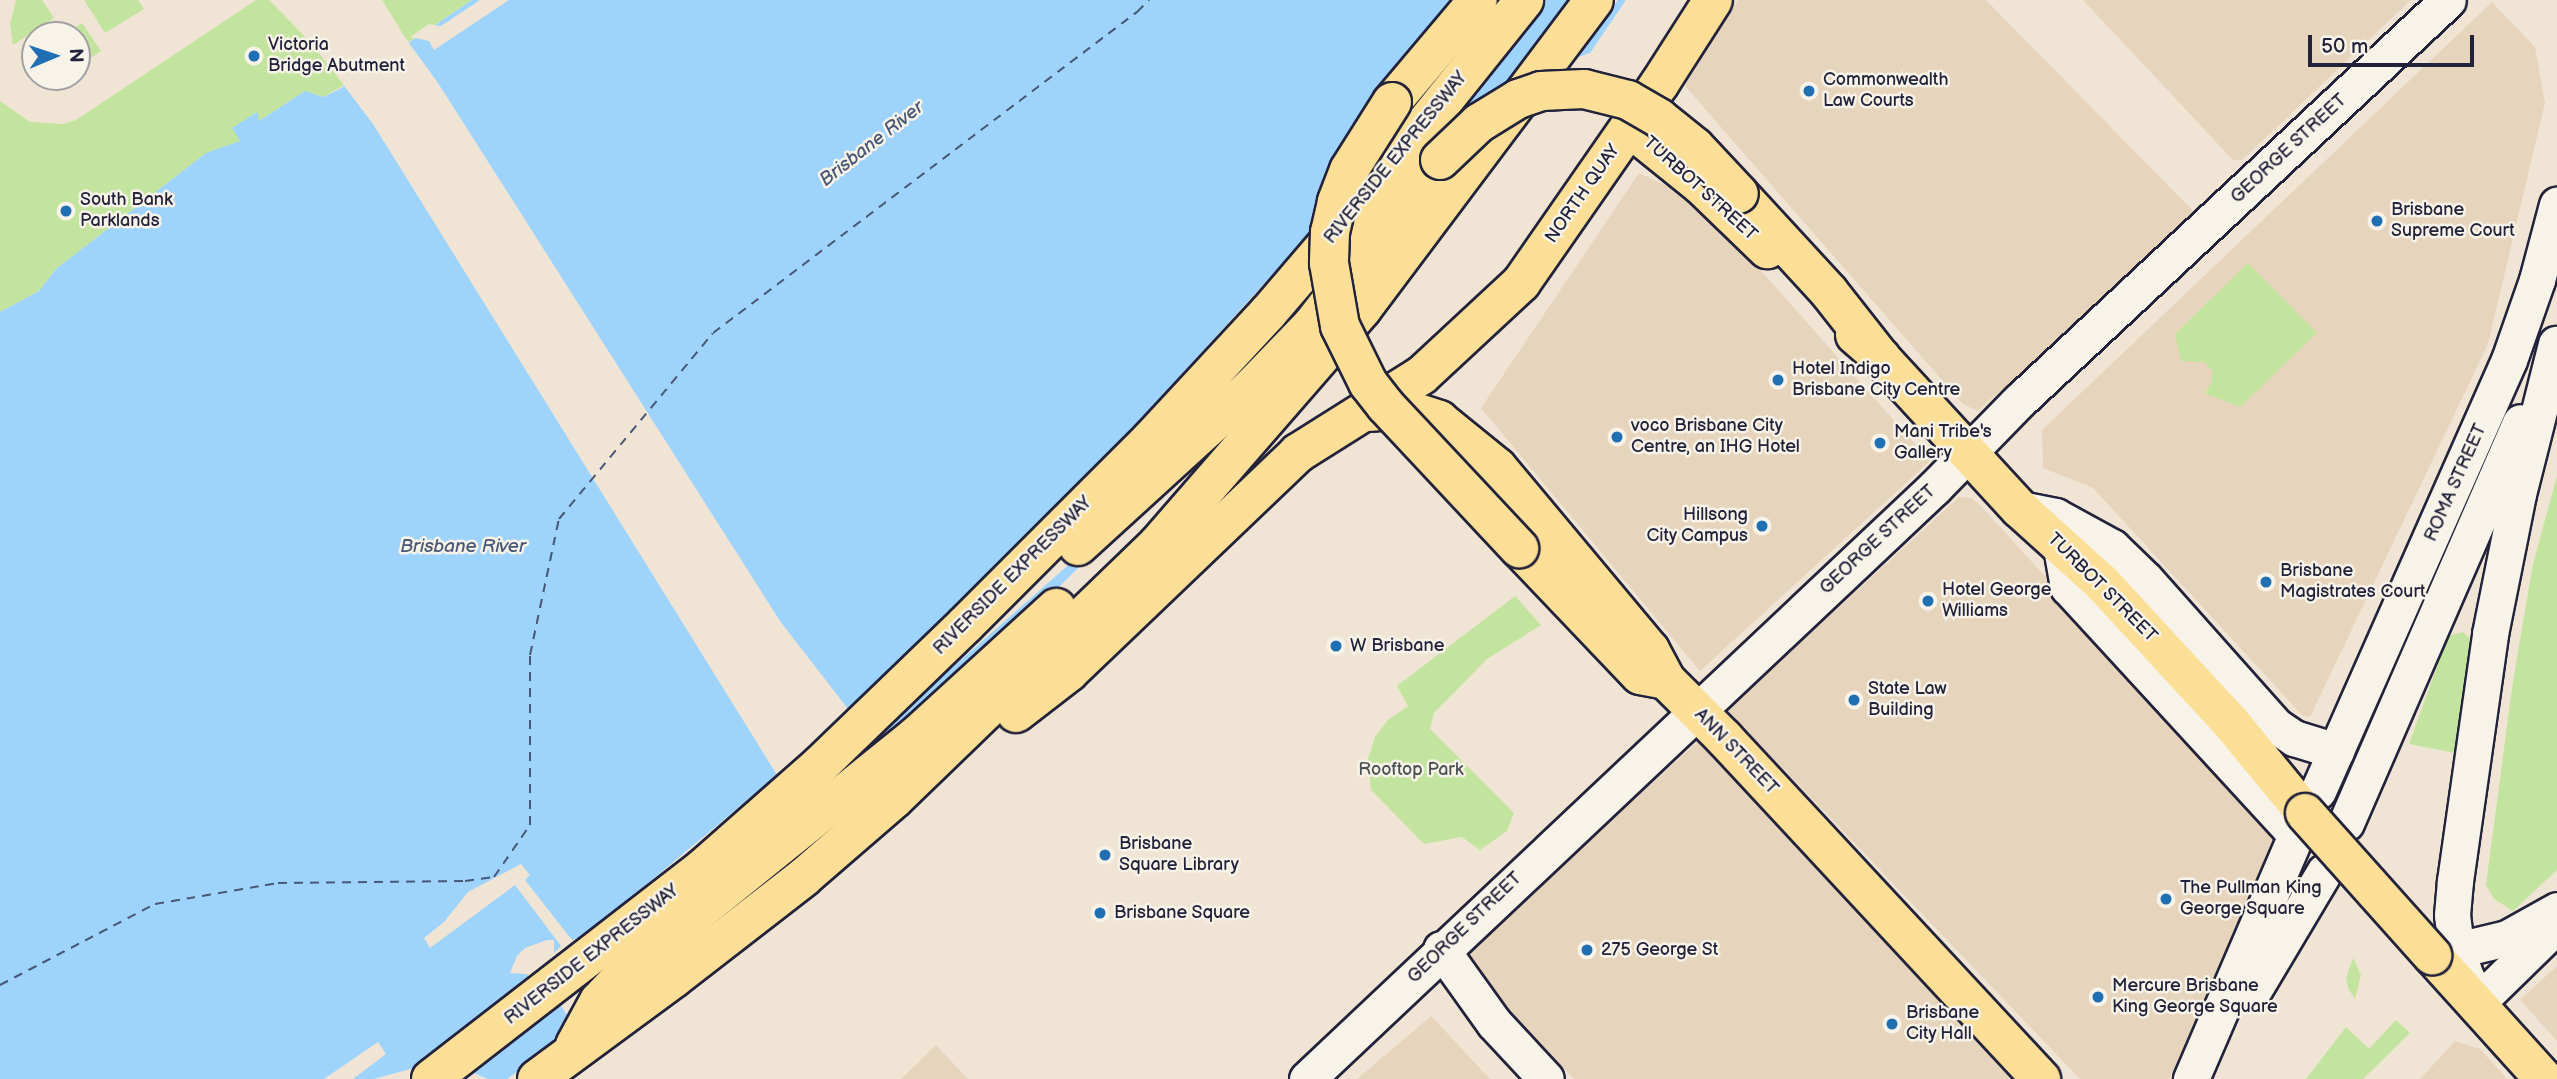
<!DOCTYPE html>
<style>
body{margin:0}
#map{position:relative;width:2557px;height:1079px;overflow:hidden;background:#f0e5d4;font-family:"Balsamiq Sans",sans-serif}
div>[style]{position:absolute}
[style*='--x']{left:calc(var(--x)*1px);top:calc(var(--y)*1px);width:calc(var(--w)*1px);rotate:calc(var(--a)*1deg)}
.built>*{inset:0;background:#e7d4bc}
.green>*{inset:0;background:#c3e49e}
.water>*{inset:0;background:#9ed3fc}
.pier>*{inset:0;background:#f0e5d4}
.ferry>*{height:2px;margin-top:-1px;transform-origin:0;background:repeating-linear-gradient(90deg,#475775 0 9px,transparent 0 16px)}
.roads{filter:drop-shadow(2px 0 #22223b) drop-shadow(-2px 0 #22223b) drop-shadow(0 2px #22223b) drop-shadow(0 -2px #22223b)}
.secondary>*{height:35px;margin:-17.5px;padding:0 17.5px;transform-origin:17.5px;border-radius:17.5px;background:#f7f3e8}
.primary>*{height:38px;margin:-19px;padding:0 19px;transform-origin:19px;border-radius:19px;background:#fbdf96}
.highway>*{height:38px;margin:-19px;padding:0 19px;transform-origin:19px;border-radius:19px;background:#fbdf96}
.bridges{filter:drop-shadow(2px 0 #22223b) drop-shadow(-2px 0 #22223b) drop-shadow(0 2px #22223b) drop-shadow(0 -2px #22223b)}
.primary-bridge>*{height:38px;margin:-19px;padding:0 19px;transform-origin:19px;border-radius:19px;background:#fbdf96}
.highway-bridge>*{height:38px;margin:-19px;padding:0 19px;transform-origin:19px;border-radius:19px;background:#fbdf96}
.dots>*{width:19px;height:19px;translate:-50% -50%;box-sizing:border-box;border:4px solid #f7f3e8;border-radius:50%}
span{translate:-50% -50%;white-space:nowrap;text-align:center;line-height:1.15;-webkit-text-stroke:5px #f7f3e8;paint-order:stroke}
.poi-label{font-size:18px;color:#22223b}
.left{translate:0 -50%;text-align:left}
.right{translate:-100% -50%;text-align:right}
.street-label{font-size:18px;color:#22223b}
.park-label{font-size:18px;color:#4a5254}
.water-label{font-size:19px;color:#475775;font-style:italic}
.north{position:absolute;left:21px;top:21px;width:70px;height:70px;box-sizing:border-box;background:#f7f3e8;border:2px solid #a29fa3;border-radius:50%;rotate:88deg;font-size:19px;font-weight:700;line-height:28px;text-align:center;color:#22223b}
.north::after{content:'';display:block;margin:auto;width:24px;height:32px;background:#1f6fb2;clip-path:polygon(50% 0,100% 100%,50% 72%,0 100%)}
.scale{position:absolute;left:2308px;top:35px;width:166px;height:32px;box-sizing:border-box;border:4px solid #22223b;border-top:0;padding-left:9px;font-size:21px;line-height:24px;white-space:nowrap;color:#22223b;-webkit-text-stroke:5px #f7f3e8;paint-order:stroke}
</style>
<div id="map">
<div class="built">
<div style="clip-path:polygon(1738px 0,1986px 0,2200px 218px,1977px 411px,1963px 404px,1685px 86px)"></div>
<div style="clip-path:polygon(2083px 0,2411px 0,2242px 160px,2233px 160px)"></div>
<div style="clip-path:polygon(2492px 2px,2535px 47px,2545px 103px,2488px 344px,2310px 717px,2303px 716px,2093px 488px,2043px 468px,2042px 430px)"></div>
<div style="clip-path:polygon(1639px 173px,1700px 202px,1930px 461px,1700px 671px,1481px 408px)"></div>
<div style="clip-path:polygon(1959px 497px,1971px 498px,1981px 506px,2281px 836px,2169px 1079px,2080px 1079px,1727px 710px)"></div>
<div style="clip-path:polygon(1703px 737px,2016px 1079px,1574px 1079px,1459px 959px)"></div>
<div style="clip-path:polygon(2557px 966px,2557px 1041px,2520px 1000px)"></div>
<div style="clip-path:polygon(1431px 1016px,1490px 1079px,1357px 1079px)"></div>
<div style="clip-path:polygon(2455px 1041px,2480px 1049px,2507px 1079px,2420px 1079px)"></div>
<div style="clip-path:polygon(936px 1045px,968px 1079px,901px 1079px)"></div>
</div>
<div class="green">
<div style="clip-path:polygon(16px 0,42px 0,54px 18px,13px 45px,10px 24px)"></div>
<div style="clip-path:polygon(84px 0,138px 0,144px 9px,105px 33px)"></div>
<div style="clip-path:polygon(256px 0,269px 0,275px 6px,311px 43px,344px 85px,323px 97px,305px 91px,258px 122px,257px 113px,232px 128px,241px 141px,206px 153px,56px 269px,39px 291px,0 312px,0 101px,30px 122px,63px 124px,76px 120px)"></div>
<div style="clip-path:polygon(382px 0,472px 0,408px 42px)"></div>
<div style="clip-path:polygon(82px 23px,101px 51px,89px 59px,91px 63px,77px 71px,77px 35px,64px 35px)"></div>
<div style="clip-path:polygon(2248px 263px,2317px 333px,2240px 407px,2205px 393px,2211px 384px,2213px 371px,2204px 362px,2181px 361px,2175px 334px)"></div>
<div style="clip-path:polygon(2557px 476px,2557px 870px,2513px 911px,2494px 899px,2486px 885px,2513px 681px,2533px 564px)"></div>
<div style="clip-path:polygon(1515px 596px,1541px 625px,1487px 659px,1434px 713px,1430px 729px,1514px 813px,1507px 831px,1480px 850px,1462px 837px,1424px 844px,1371px 790px,1368px 759px,1375px 737px,1388px 720px,1408px 706px,1397px 686px)"></div>
<div style="clip-path:polygon(2463px 632px,2475px 644px,2455px 753px,2409px 744px,2448px 636px)"></div>
<div style="clip-path:polygon(2353px 958px,2361px 975px,2355px 999px,2348px 988px,2346px 978px)"></div>
<div style="clip-path:polygon(2396px 1020px,2410px 1033px,2363px 1079px,2306px 1079px,2346px 1027px,2369px 1049px)"></div>
</div>
<div class="water">
<div style="clip-path:polygon(472px 0,1626px 0,1590px 53px,1532px 73px,1391px 290px,807px 864px,526px 1079px,0 1079px,0 312px,39px 291px,56px 269px,206px 153px,240px 141px,232px 128px,257px 112px,259px 121px,305px 91px,323px 97px,338px 90px)"></div>
</div>
<div class="pier">
<div style="clip-path:polygon(480px 0,509px 0,434px 50px,429px 41px,410px 37px,429px 24px,441px 26px)"></div>
<div style="clip-path:polygon(evenodd,1461px 0,1497px 0,1428px 87px,1500px 0,1544px 0,1401px 181px,1506px 87px,1570px 0,1618px 0,1574px 62px,1535px 75px,1394px 292px,809px 867px,532px 1079px,507px 1079px,569px 1033px,572px 1023px,559px 1003px,471px 1072px,488px 1079px,374px 1079px,414px 1068px,531px 979px,527px 974px,510px 973px,517px 956px,525px 948px,547px 940px,554px 940px,554px 953px,561px 946px,515px 885px,430px 948px,424px 938px,444px 922px,468px 892px,521px 864px,530px 875px,525px 880px,572px 940px,577px 938px,579px 941px,777px 775px,373px 124px,342px 83px,406px 39px,438px 83px,780px 621px,848px 709px,1091px 473px,1284px 262px,1331px 205px,1461px 0,1321px 276px,1323px 287px,1284px 334px,1185px 425px,1321px 276px,1461px 0,1177px 469px,1041px 605px,874px 751px,868px 742px,1177px 469px,1461px 0,801px 853px,693px 943px,648px 969px,801px 853px,1461px 0,626px 952px,587px 999px,584px 984px,626px 952px)"></div>
<div style="clip-path:polygon(378px 1042px,386px 1054px,353px 1079px,324px 1079px)"></div>
</div>
<div class="ferry">
<div style="--x:0;--y:985;--w:175;--a:-27.6"></div>
<div style="--x:155;--y:904;--w:125;--a:-9.7"></div>
<div style="--x:278;--y:883;--w:187;--a:-0.6"></div>
<div style="--x:465;--y:881;--w:29;--a:-8"></div>
<div style="--x:494;--y:877;--w:63;--a:-55.3"></div>
<div style="--x:530;--y:825;--w:170;--a:-90"></div>
<div style="--x:530;--y:655;--w:139;--a:-78"></div>
<div style="--x:559;--y:519;--w:241;--a:-50.4"></div>
<div style="--x:713;--y:333;--w:532;--a:-37.13"></div>
<div style="--x:1137;--y:12;--w:17;--a:-45"></div>
</div>
<div class="roads">
<div class="secondary">
<div style="--x:2020;--y:509;--w:36;--a:11"></div>
<div style="--x:2055;--y:516;--w:65;--a:28.5"></div>
<div style="--x:2112;--y:547;--w:46;--a:44.1"></div>
<div style="--x:2145;--y:579;--w:197;--a:48.3"></div>
<div style="--x:2276;--y:726;--w:22;--a:34"></div>
<div style="--x:2294;--y:738;--w:44;--a:17.2"></div>
<div style="--x:2061;--y:547;--w:41;--a:80.1"></div>
<div style="--x:2068;--y:587;--w:337;--a:47.4"></div>
<div style="--x:2296;--y:835;--w:266;--a:113.3"></div>
<div style="--x:2318;--y:791;--w:471;--a:-66.1"></div>
<div style="--x:2509;--y:360;--w:85;--a:-70.7"></div>
<div style="--x:2537;--y:280;--w:78;--a:-75.1"></div>
<div style="--x:2346;--y:823;--w:437;--a:-66.5"></div>
<div style="--x:1441;--y:949;--w:91;--a:54.4"></div>
<div style="--x:1494;--y:1023;--w:76;--a:47.1"></div>
<div style="--x:2436;--y:955;--w:73;--a:-13.5"></div>
<div style="--x:2507;--y:938;--w:57;--a:-29.2"></div>
<div style="--x:2252;--y:993;--w:141;--a:-59.2"></div>
<div style="--x:2476;--y:998;--w:29;--a:-115"></div>
<div style="--x:2464;--y:972;--w:34;--a:-105"></div>
<div style="--x:2455;--y:939;--w:24;--a:-97"></div>
<div style="--x:2452;--y:915;--w:34;--a:-85"></div>
<div style="--x:2455;--y:881;--w:249;--a:-81.9"></div>
<div style="--x:2490;--y:634;--w:143;--a:-78.7"></div>
<div style="--x:2518;--y:494;--w:155;--a:-75.8"></div>
<div style="--x:2476;--y:1004;--w:113;--a:-44.3"></div>
<div style="--x:1307;--y:1079;--w:863;--a:-43.31"></div>
<div style="--x:1935;--y:487;--w:120;--a:-45.7"></div>
<div style="--x:2019;--y:401;--w:587;--a:-43.07"></div>
</div>
<div class="primary">
<div style="--x:1630;--y:128;--w:92;--a:38.9"></div>
<div style="--x:1702;--y:186;--w:91;--a:44.1"></div>
<div style="--x:1521;--y:283;--w:244;--a:-55.2"></div>
<div style="--x:1660;--y:83;--w:98;--a:-57.4"></div>
<div style="--x:1855;--y:335;--w:35;--a:41"></div>
<div style="--x:1881;--y:358;--w:205;--a:47.4"></div>
<div style="--x:2020;--y:509;--w:110;--a:42.1"></div>
<div style="--x:2102;--y:583;--w:192;--a:47.3"></div>
<div style="--x:2232;--y:724;--w:115;--a:50.6"></div>
<div style="--x:1439;--y:420;--w:75;--a:39"></div>
<div style="--x:1497;--y:467;--w:239;--a:50.1"></div>
<div style="--x:1650;--y:650;--w:34;--a:62"></div>
<div style="--x:1666;--y:680;--w:82;--a:45"></div>
<div style="--x:1724;--y:738;--w:466;--a:47.1"></div>
<div style="--x:2432;--y:955;--w:167;--a:47.9"></div>
</div>
<div class="highway">
<div style="--x:1392;--y:102;--w:133;--a:-49.9"></div>
<div style="--x:1739;--y:194;--w:133;--a:47.4"></div>
<div style="--x:1829;--y:292;--w:84;--a:51.8"></div>
<div style="--x:1367;--y:412;--w:39;--a:-4"></div>
<div style="--x:1406;--y:409;--w:35;--a:18"></div>
<div style="--x:1078;--y:546;--w:237;--a:-42.4"></div>
<div style="--x:1253;--y:386;--w:85;--a:-46"></div>
<div style="--x:1312;--y:325;--w:209;--a:-52.2"></div>
<div style="--x:1519;--y:548;--w:175;--a:46.4"></div>
<div style="--x:1640;--y:675;--w:26;--a:11"></div>
<div style="--x:1016;--y:713;--w:67;--a:-37.7"></div>
<div style="--x:1069;--y:672;--w:317;--a:-43.7"></div>
<div style="--x:1298;--y:453;--w:146;--a:-32.2"></div>
<div style="--x:1422;--y:375;--w:135;--a:-42.9"></div>
<div style="--x:575;--y:1045;--w:50;--a:-61.4"></div>
<div style="--x:599;--y:1001;--w:55;--a:-46.5"></div>
<div style="--x:637;--y:961;--w:358;--a:-38.9"></div>
<div style="--x:916;--y:736;--w:190;--a:-42.4"></div>
<div style="--x:431;--y:1079;--w:344;--a:-37.8"></div>
<div style="--x:703;--y:868;--w:157;--a:-41.4"></div>
<div style="--x:821;--y:764;--w:200;--a:-44"></div>
<div style="--x:965;--y:625;--w:264;--a:-45"></div>
<div style="--x:1152;--y:438;--w:169;--a:-47.2"></div>
<div style="--x:1267;--y:314;--w:137;--a:-49.4"></div>
<div style="--x:1356;--y:210;--w:269;--a:-51.3"></div>
<div style="--x:537;--y:1079;--w:170;--a:-36.4"></div>
<div style="--x:674;--y:978;--w:165;--a:-37.8"></div>
<div style="--x:804;--y:877;--w:119;--a:-40.9"></div>
<div style="--x:894;--y:799;--w:366;--a:-44"></div>
<div style="--x:1157;--y:545;--w:313;--a:-49"></div>
<div style="--x:1362;--y:309;--w:386;--a:-53.1"></div>
</div>
</div>
<div class="bridges">
<div class="primary-bridge">
<div style="--x:2305;--y:813;--w:191;--a:48.2"></div>
</div>
<div class="highway-bridge">
<div style="--x:1392;--y:102;--w:80;--a:122.3"></div>
<div style="--x:1349;--y:170;--w:34;--a:111"></div>
<div style="--x:1337;--y:202;--w:31;--a:103"></div>
<div style="--x:1330;--y:232;--w:31;--a:92"></div>
<div style="--x:1329;--y:263;--w:64;--a:80.1"></div>
<div style="--x:1340;--y:326;--w:64;--a:63.8"></div>
<div style="--x:1368;--y:383;--w:29;--a:52"></div>
<div style="--x:1386;--y:406;--w:195;--a:46.9"></div>
<div style="--x:1440;--y:160;--w:54;--a:-43.5"></div>
<div style="--x:1479;--y:123;--w:46;--a:-31.6"></div>
<div style="--x:1518;--y:99;--w:24;--a:-19"></div>
<div style="--x:1541;--y:91;--w:43;--a:-2.7"></div>
<div style="--x:1584;--y:89;--w:45;--a:14"></div>
<div style="--x:1628;--y:100;--w:36;--a:30"></div>
<div style="--x:1659;--y:118;--w:46;--a:38.9"></div>
<div style="--x:1695;--y:147;--w:64;--a:46.9"></div>
</div>
</div>
<div class="dots">
<div style="left:254px;top:56px;background:#1f6fb2"></div>
<div style="left:1809px;top:91px;background:#1f6fb2"></div>
<div style="left:66px;top:211px;background:#1f6fb2"></div>
<div style="left:2377px;top:221px;background:#1f6fb2"></div>
<div style="left:1778px;top:380px;background:#1f6fb2"></div>
<div style="left:1617px;top:437px;background:#1f6fb2"></div>
<div style="left:1880px;top:443px;background:#1f6fb2"></div>
<div style="left:1762px;top:526px;background:#1f6fb2"></div>
<div style="left:2266px;top:582px;background:#1f6fb2"></div>
<div style="left:1928px;top:601px;background:#1f6fb2"></div>
<div style="left:1336px;top:646px;background:#1f6fb2"></div>
<div style="left:1854px;top:700px;background:#1f6fb2"></div>
<div style="left:1105px;top:855px;background:#1f6fb2"></div>
<div style="left:2166px;top:899px;background:#1f6fb2"></div>
<div style="left:1100px;top:913px;background:#1f6fb2"></div>
<div style="left:1587px;top:950px;background:#1f6fb2"></div>
<div style="left:2098px;top:997px;background:#1f6fb2"></div>
<div style="left:1892px;top:1024px;background:#1f6fb2"></div>
</div>
<div class="poi-label">
<span class="left" style="left:268px;top:56px">Victoria<br>Bridge Abutment</span>
<span class="left" style="left:1823px;top:91px">Commonwealth<br>Law Courts</span>
<span class="left" style="left:80px;top:211px">South Bank<br>Parklands</span>
<span class="left" style="left:2391px;top:221px">Brisbane<br>Supreme Court</span>
<span class="left" style="left:1792px;top:380px">Hotel Indigo<br>Brisbane City Centre</span>
<span class="left" style="left:1631px;top:437px">voco Brisbane City<br>Centre, an IHG Hotel</span>
<span class="left" style="left:1894px;top:443px">Mani Tribe's<br>Gallery</span>
<span class="right" style="left:1748px;top:526px">Hillsong<br>City Campus</span>
<span class="left" style="left:2280px;top:582px">Brisbane<br>Magistrates Court</span>
<span class="left" style="left:1942px;top:601px">Hotel George<br>Williams</span>
<span class="left" style="left:1350px;top:646px">W Brisbane</span>
<span class="left" style="left:1868px;top:700px">State Law<br>Building</span>
<span class="left" style="left:1119px;top:855px">Brisbane<br>Square Library</span>
<span class="left" style="left:2180px;top:899px">The Pullman King<br>George Square</span>
<span class="left" style="left:1114px;top:913px">Brisbane Square</span>
<span class="left" style="left:1601px;top:950px">275 George St</span>
<span class="left" style="left:2112px;top:997px">Mercure Brisbane<br>King George Square</span>
<span class="left" style="left:1906px;top:1024px">Brisbane<br>City Hall</span>
</div>
<div class="street-label">
<span style="left:2289px;top:149px;rotate:-43deg">GEORGE STREET</span>
<span style="left:1396px;top:158px;rotate:-51deg">RIVERSIDE EXPRESSWAY</span>
<span style="left:1700px;top:189px;rotate:42deg">TURBOT STREET</span>
<span style="left:1583px;top:194px;rotate:-55deg">NORTH QUAY</span>
<span style="left:2456px;top:483px;rotate:-66deg">ROMA STREET</span>
<span style="left:1878px;top:540px;rotate:-43deg">GEORGE STREET</span>
<span style="left:1013px;top:576px;rotate:-45deg">RIVERSIDE EXPRESSWAY</span>
<span style="left:2102px;top:588px;rotate:45deg">TURBOT STREET</span>
<span style="left:1736px;top:752px;rotate:46deg">ANN STREET</span>
<span style="left:1465px;top:928px;rotate:-44deg">GEORGE STREET</span>
<span style="left:592px;top:955px;rotate:-38deg">RIVERSIDE EXPRESSWAY</span>
</div>
<div class="park-label">
<span style="left:1411px;top:770px">Rooftop Park</span>
</div>
<div class="water-label">
<span style="left:872px;top:144px;rotate:-38deg">Brisbane River</span>
<span style="left:463px;top:547px">Brisbane River</span>
</div>
<div class="north">N</div>
<div class="scale">50 m</div>
</div>
